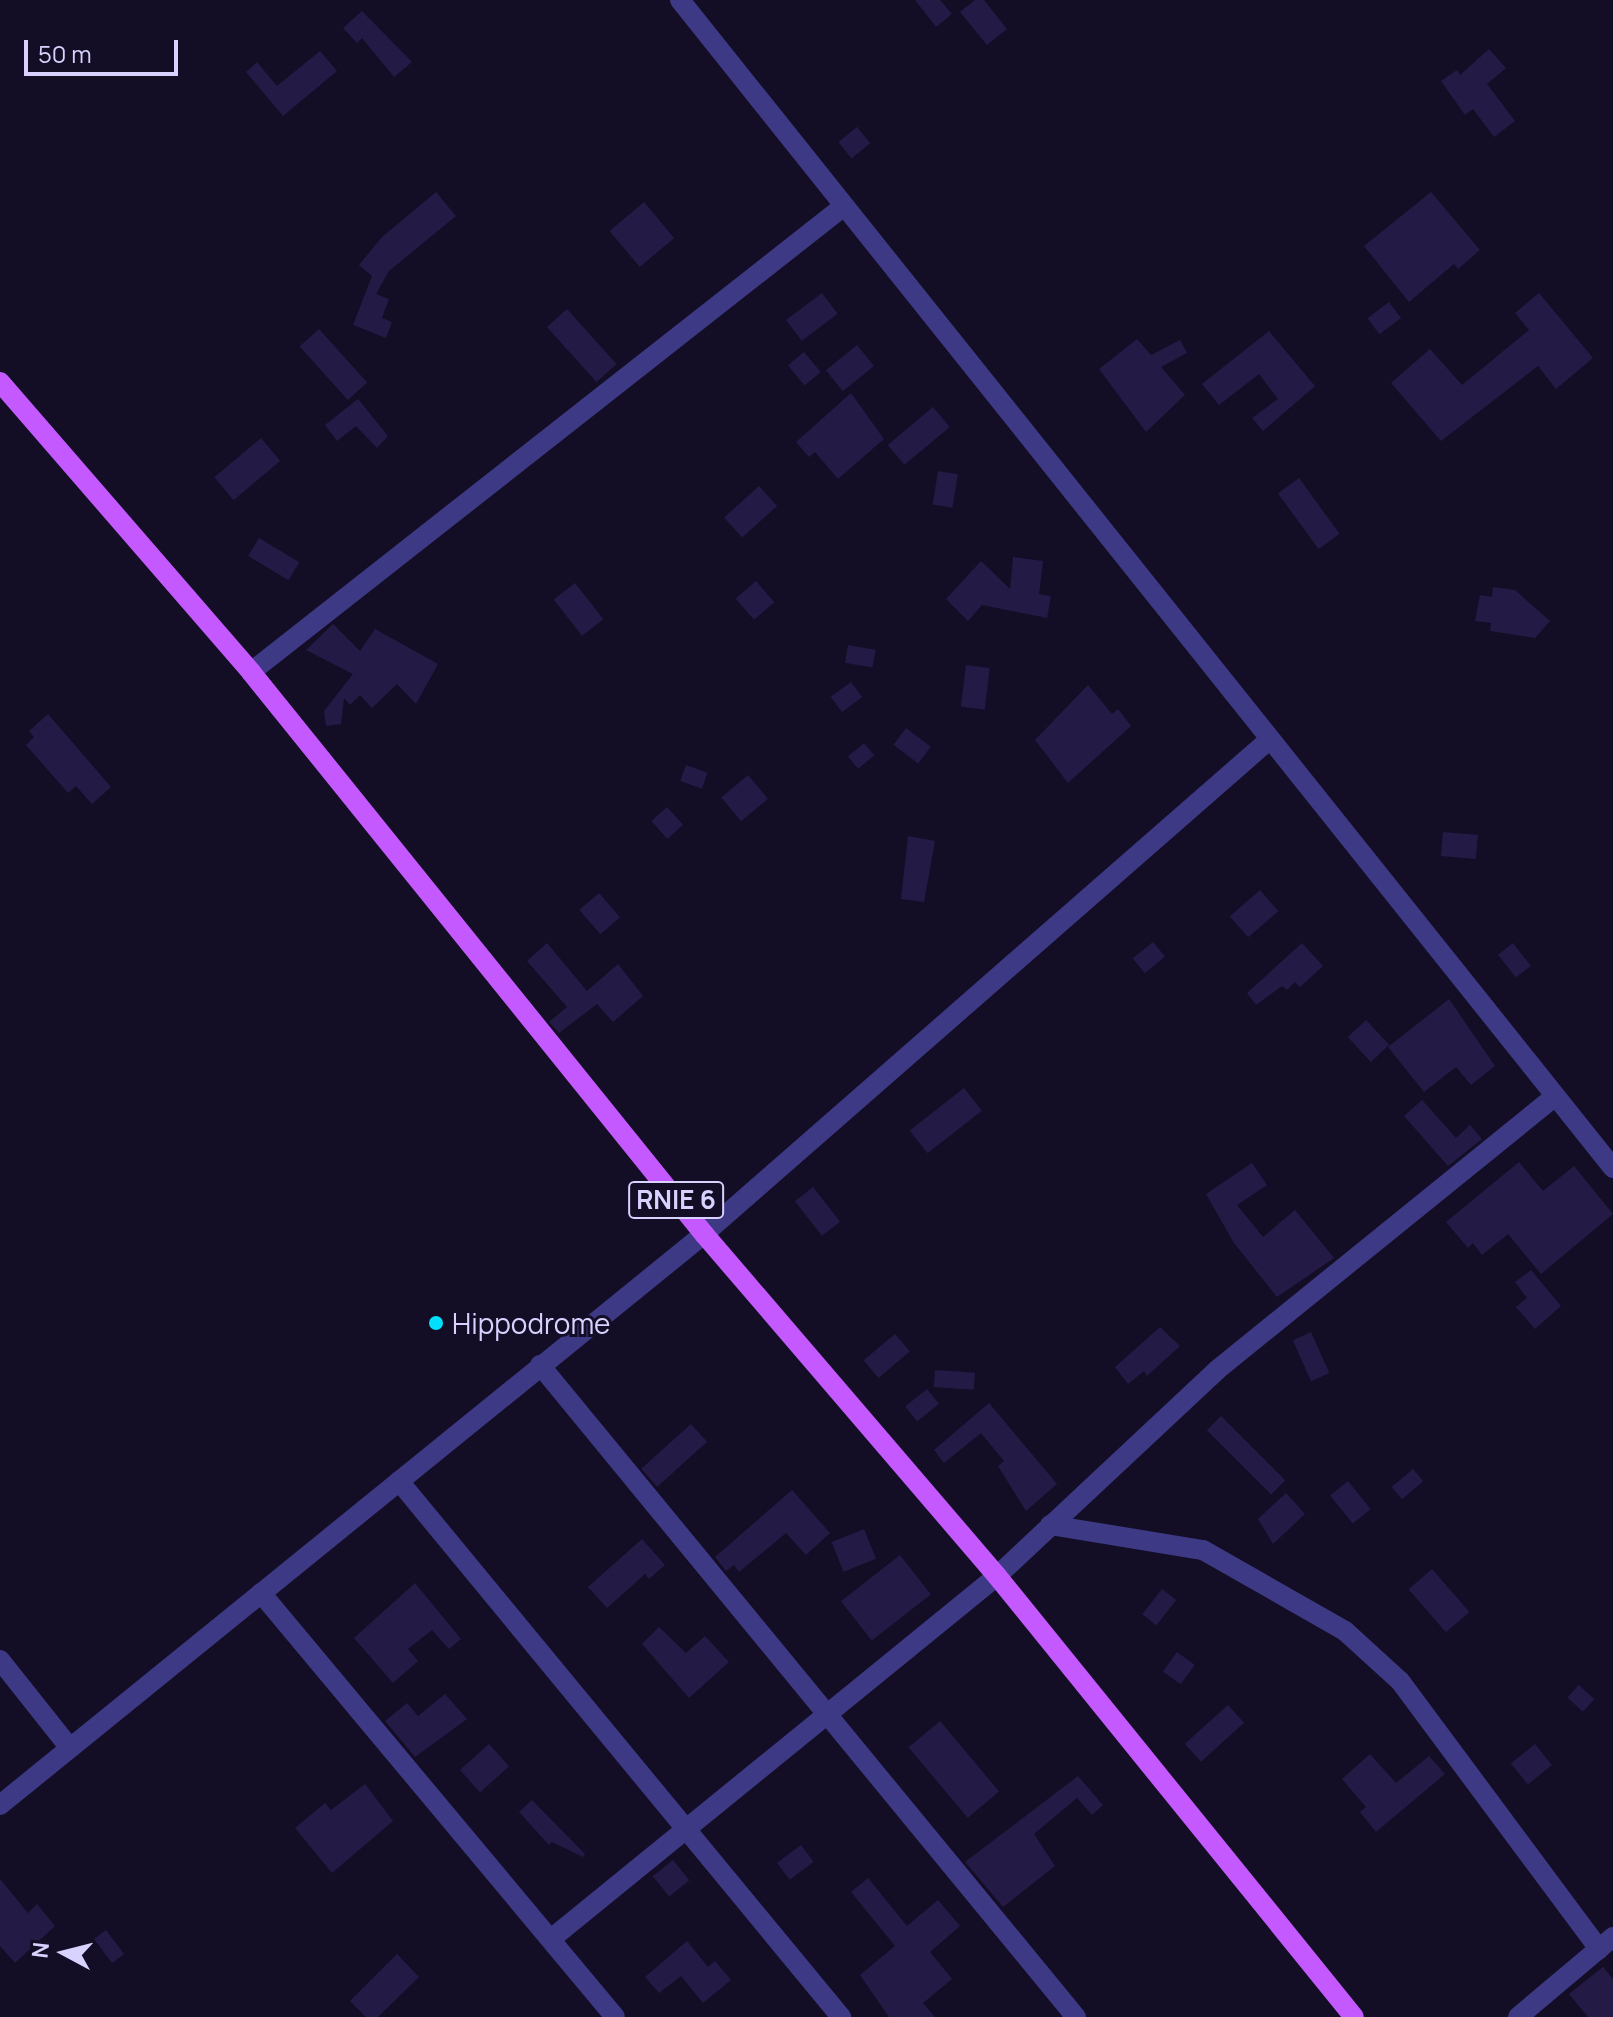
<!DOCTYPE html>
<style>
body{margin:0}
#map{position:relative;width:1613px;height:2017px;overflow:hidden;background:#130e25;font-family:Manrope,sans-serif}
div>[style]{position:absolute}
[style*='--x']{left:calc(var(--x)*1px);top:calc(var(--y)*1px);width:calc(var(--w)*1px);rotate:calc(var(--a)*1deg)}
.building>*{inset:0;background:#241a46;transform-origin:0 0}
.minor>*{height:20px;margin:-10px;padding:0 10px;transform-origin:10px;border-radius:10px;background:#3d3984}
.major>*{height:20px;margin:-10px;padding:0 10px;transform-origin:10px;border-radius:10px;background:#c459ff}
.dots>*{width:22px;height:22px;translate:-50% -50%;box-sizing:border-box;border:4px solid #130e25;border-radius:50%}
span{translate:-50% -50%;white-space:nowrap;text-align:center;line-height:1.15;-webkit-text-stroke:6px #130e25;paint-order:stroke}
.shield-label span{padding:2px 6px;background:#130e25;border:2px solid;border-radius:6px;-webkit-text-stroke-width:0}
.shield-label{font-size:26px;color:#d8d2ff;font-weight:700}
.poi-label{font-size:28px;color:#d8d2ff}
.left{translate:0 -50%;text-align:left}
.north{position:absolute;left:24px;top:1913px;width:80px;height:80px;-webkit-text-stroke:6px #130e25;paint-order:stroke;rotate:277deg;font-size:22px;font-weight:700;line-height:32px;text-align:center;color:#d8d2ff}
.north::after{content:'';display:block;margin:auto;width:28px;height:36px;background:#d8d2ff;clip-path:polygon(50% 0,100% 100%,50% 72%,0 100%)}
.scale{position:absolute;left:24px;top:40px;width:154px;height:36px;box-sizing:border-box;border:4px solid #d8d2ff;border-top:0;padding-left:10px;font-size:24px;line-height:28px;white-space:nowrap;color:#d8d2ff;-webkit-text-stroke:6px #130e25;paint-order:stroke}
</style>
<div id="map">
<div class="building">
<div style="clip-path:polygon(915px 0,940px 0,952px 14px,936px 27px)"></div>
<div style="clip-path:polygon(975px 0,984px 0,1007px 29px,987px 45px,960px 12px)"></div>
<div style="clip-path:polygon(362px 11px,412px 62px,394px 77px,362px 38px,357px 43px,343px 28px)"></div>
<div style="clip-path:polygon(1489px 49px,1506px 68px,1487px 84px,1515px 121px,1494px 137px,1473px 109px,1465px 115px,1441px 81px,1457px 70px,1460px 75px)"></div>
<div style="clip-path:polygon(320px 51px,337px 71px,283px 116px,246px 72px,257px 62px,277px 86px)"></div>
<div style="left:857px;top:127px;width:21px;height:24px;rotate:51deg"></div>
<div style="clip-path:polygon(436px 192px,456px 216px,389px 271px,376px 294px,389px 299px,382px 318px,392px 322px,386px 338px,353px 325px,372px 276px,359px 265px,382px 237px)"></div>
<div style="clip-path:polygon(1431px 192px,1480px 250px,1458px 269px,1454px 264px,1409px 302px,1364px 246px)"></div>
<div style="left:644px;top:202px;width:47px;height:45px;rotate:50deg"></div>
<div style="left:822px;top:293px;width:26px;height:45px;rotate:53deg"></div>
<div style="clip-path:polygon(1539px 293px,1593px 358px,1556px 389px,1538px 366px,1441px 441px,1391px 383px,1430px 349px,1462px 385px,1529px 330px,1515px 313px)"></div>
<div style="left:1389px;top:302px;width:20px;height:27px;rotate:53deg"></div>
<div style="left:567px;top:309px;width:74px;height:27px;rotate:48deg"></div>
<div style="left:319px;top:329px;width:72px;height:26px;rotate:48deg"></div>
<div style="clip-path:polygon(1269px 331px,1315px 386px,1263px 431px,1252px 418px,1278px 399px,1259px 374px,1219px 405px,1202px 384px)"></div>
<div style="clip-path:polygon(1137px 339px,1151px 355px,1180px 340px,1187px 353px,1161px 367px,1185px 395px,1146px 432px,1099px 369px)"></div>
<div style="left:857px;top:345px;width:27px;height:40px;rotate:51deg"></div>
<div style="left:804px;top:352px;width:26px;height:21px;rotate:50deg"></div>
<div style="clip-path:polygon(851px 393px,884px 439px,838px 479px,815px 452px,809px 457px,796px 442px)"></div>
<div style="clip-path:polygon(358px 399px,388px 436px,377px 448px,356px 426px,337px 441px,325px 425px)"></div>
<div style="left:933px;top:407px;width:26px;height:59px;rotate:50deg"></div>
<div style="left:261px;top:438px;width:30px;height:61px;rotate:50deg"></div>
<div style="left:938px;top:471px;width:20px;height:34px;rotate:9deg"></div>
<div style="left:1299px;top:478px;width:69px;height:26px;rotate:54deg"></div>
<div style="left:759px;top:486px;width:27px;height:47px;rotate:48deg"></div>
<div style="left:259px;top:538px;width:47px;height:21px;rotate:31deg"></div>
<div style="clip-path:polygon(1013px 557px,1043px 561px,1039px 594px,1051px 596px,1047px 618px,982px 605px,968px 621px,946px 599px,981px 561px,1010px 589px)"></div>
<div style="left:756px;top:581px;width:28px;height:27px;rotate:49deg"></div>
<div style="left:575px;top:583px;width:46px;height:27px;rotate:52deg"></div>
<div style="clip-path:polygon(1493px 587px,1515px 590px,1550px 621px,1535px 638px,1490px 631px,1491px 623px,1475px 621px,1480px 595px,1492px 597px)"></div>
<div style="clip-path:polygon(333px 624px,360px 651px,375px 629px,438px 664px,416px 704px,397px 684px,372px 708px,360px 695px,350px 705px,344px 698px,341px 724px,326px 726px,324px 711px,353px 674px,306px 650px)"></div>
<div style="left:848px;top:645px;width:28px;height:18px;rotate:10deg"></div>
<div style="left:966px;top:665px;width:24px;height:42px;rotate:7deg"></div>
<div style="left:851px;top:682px;width:19px;height:25px;rotate:54deg"></div>
<div style="clip-path:polygon(1088px 685px,1112px 714px,1118px 709px,1131px 726px,1068px 783px,1035px 740px)"></div>
<div style="clip-path:polygon(48px 714px,111px 787px,92px 804px,76px 786px,68px 793px,26px 745px,34px 737px,29px 731px)"></div>
<div style="left:906px;top:728px;width:31px;height:21px;rotate:37deg"></div>
<div style="left:864px;top:743px;width:16px;height:21px;rotate:50deg"></div>
<div style="left:686px;top:765px;width:23px;height:17px;rotate:20deg"></div>
<div style="left:748px;top:775px;width:31px;height:35px;rotate:50deg"></div>
<div style="left:667px;top:807px;width:24px;height:21px;rotate:48deg"></div>
<div style="left:1443px;top:832px;width:35px;height:24px;rotate:5deg"></div>
<div style="clip-path:polygon(908px 836px,935px 841px,924px 902px,901px 899px)"></div>
<div style="left:1260px;top:890px;width:28px;height:40px;rotate:49deg"></div>
<div style="left:599px;top:893px;width:32px;height:26px;rotate:49deg"></div>
<div style="left:1153px;top:942px;width:19px;height:26px;rotate:51deg"></div>
<div style="clip-path:polygon(547px 943px,587px 991px,618px 964px,643px 996px,613px 1022px,597px 1004px,559px 1033px,549px 1022px,567px 1007px,527px 961px)"></div>
<div style="clip-path:polygon(1302px 943px,1323px 966px,1300px 987px,1295px 982px,1287px 990px,1282px 986px,1256px 1005px,1247px 993px)"></div>
<div style="left:1513px;top:943px;width:29px;height:19px;rotate:52deg"></div>
<div style="clip-path:polygon(1449px 999px,1495px 1066px,1471px 1085px,1456px 1067px,1424px 1092px,1388px 1047px)"></div>
<div style="left:1366px;top:1020px;width:34px;height:25px;rotate:47deg"></div>
<div style="left:964px;top:1088px;width:29px;height:69px;rotate:52deg"></div>
<div style="clip-path:polygon(1422px 1100px,1456px 1138px,1470px 1125px,1482px 1139px,1448px 1166px,1404px 1116px)"></div>
<div style="clip-path:polygon(1519px 1162px,1543px 1191px,1574px 1166px,1613px 1214px,1541px 1274px,1508px 1234px,1482px 1255px,1473px 1243px,1468px 1248px,1446px 1222px)"></div>
<div style="clip-path:polygon(1252px 1163px,1267px 1185px,1237px 1205px,1263px 1237px,1295px 1210px,1334px 1258px,1277px 1297px,1234px 1243px,1206px 1194px)"></div>
<div style="left:813px;top:1187px;width:44px;height:23px;rotate:52deg"></div>
<div style="clip-path:polygon(1531px 1270px,1561px 1306px,1535px 1329px,1516px 1307px,1527px 1298px,1515px 1282px)"></div>
<div style="clip-path:polygon(1160px 1327px,1180px 1346px,1147px 1376px,1144px 1371px,1128px 1384px,1115px 1367px)"></div>
<div style="left:1311px;top:1332px;width:45px;height:20px;rotate:66deg"></div>
<div style="left:895px;top:1334px;width:23px;height:41px;rotate:50deg"></div>
<div style="left:935px;top:1370px;width:40px;height:17px;rotate:4deg"></div>
<div style="left:927px;top:1389px;width:19px;height:28px;rotate:51deg"></div>
<div style="clip-path:polygon(989px 1403px,1057px 1484px,1026px 1511px,998px 1466px,1004px 1461px,981px 1433px,944px 1463px,934px 1450px)"></div>
<div style="left:1221px;top:1416px;width:91px;height:20px;rotate:45deg"></div>
<div style="left:691px;top:1424px;width:24px;height:67px;rotate:48deg"></div>
<div style="left:1413px;top:1469px;width:16px;height:28px;rotate:50deg"></div>
<div style="left:1348px;top:1481px;width:36px;height:23px;rotate:51deg"></div>
<div style="clip-path:polygon(792px 1490px,830px 1533px,806px 1555px,786px 1533px,739px 1572px,734px 1565px,726px 1571px,715px 1557px)"></div>
<div style="clip-path:polygon(1286px 1493px,1305px 1514px,1273px 1544px,1258px 1519px)"></div>
<div style="left:864px;top:1529px;width:32px;height:35px;rotate:68deg"></div>
<div style="clip-path:polygon(642px 1539px,665px 1565px,649px 1579px,645px 1574px,607px 1608px,588px 1587px)"></div>
<div style="left:900px;top:1555px;width:50px;height:75px;rotate:52deg"></div>
<div style="left:1432px;top:1569px;width:57px;height:31px;rotate:49deg"></div>
<div style="clip-path:polygon(415px 1583px,461px 1639px,449px 1649px,432px 1630px,408px 1649px,418px 1661px,393px 1683px,354px 1638px)"></div>
<div style="left:1162px;top:1589px;width:18px;height:32px;rotate:38deg"></div>
<div style="clip-path:polygon(659px 1627px,686px 1653px,705px 1636px,729px 1662px,689px 1698px,642px 1644px)"></div>
<div style="left:1177px;top:1652px;width:22px;height:24px;rotate:36deg"></div>
<div style="left:1579px;top:1685px;width:21px;height:17px;rotate:43deg"></div>
<div style="clip-path:polygon(445px 1694px,467px 1719px,415px 1757px,385px 1721px,407px 1703px,418px 1716px)"></div>
<div style="left:1228px;top:1705px;width:24px;height:58px;rotate:48deg"></div>
<div style="left:940px;top:1721px;width:92px;height:41px;rotate:50deg"></div>
<div style="left:489px;top:1744px;width:30px;height:39px;rotate:48deg"></div>
<div style="left:1535px;top:1744px;width:27px;height:31px;rotate:51deg"></div>
<div style="clip-path:polygon(1370px 1754px,1396px 1783px,1429px 1756px,1445px 1774px,1376px 1832px,1360px 1812px,1366px 1807px,1342px 1779px)"></div>
<div style="clip-path:polygon(1078px 1776px,1103px 1805px,1092px 1815px,1077px 1798px,1034px 1834px,1055px 1866px,1003px 1907px,965px 1862px)"></div>
<div style="clip-path:polygon(365px 1784px,393px 1821px,332px 1873px,295px 1828px,325px 1803px,331px 1810px)"></div>
<div style="clip-path:polygon(532px 1800px,585px 1854px,583px 1857px,552px 1842px,549px 1845px,519px 1812px)"></div>
<div style="left:801px;top:1845px;width:21px;height:30px;rotate:53deg"></div>
<div style="left:673px;top:1860px;width:26px;height:26px;rotate:51deg"></div>
<div style="clip-path:polygon(868px 1878px,907px 1926px,938px 1900px,960px 1926px,930px 1952px,952px 1979px,923px 2003px,935px 2017px,889px 2017px,860px 1975px,895px 1946px,851px 1892px)"></div>
<div style="clip-path:polygon(0 1879px,28px 1913px,37px 1904px,55px 1926px,15px 1963px,0 1946px)"></div>
<div style="left:106px;top:1930px;width:30px;height:15px;rotate:53deg"></div>
<div style="clip-path:polygon(687px 1941px,708px 1967px,715px 1961px,731px 1980px,703px 2003px,681px 1976px,659px 1993px,645px 1977px)"></div>
<div style="clip-path:polygon(397px 1954px,419px 1977px,378px 2017px,366px 2017px,350px 2001px)"></div>
<div style="clip-path:polygon(1603px 1967px,1613px 1979px,1613px 2017px,1588px 2017px,1569px 1994px)"></div>
</div>
<div class="minor">
<div style="--x:680;--y:0;--w:1495;--a:51.38"></div>
<div style="--x:251;--y:672;--w:754;--a:-38.16"></div>
<div style="--x:540;--y:1365;--w:844;--a:50.58"></div>
<div style="--x:399;--y:1481;--w:695;--a:50.49"></div>
<div style="--x:1050;--y:1525;--w:155;--a:9.3"></div>
<div style="--x:1203;--y:1550;--w:163;--a:29.7"></div>
<div style="--x:1345;--y:1631;--w:74;--a:42.3"></div>
<div style="--x:1400;--y:1681;--w:334;--a:53.4"></div>
<div style="--x:261;--y:1593;--w:552;--a:50.14"></div>
<div style="--x:0;--y:1660;--w:112;--a:51.5"></div>
<div style="--x:0;--y:1805;--w:906;--a:-39.04"></div>
<div style="--x:704;--y:1234;--w:752;--a:-41.17"></div>
<div style="--x:551;--y:1939;--w:575;--a:-39.14"></div>
<div style="--x:997;--y:1576;--w:301;--a:-43.1"></div>
<div style="--x:1217;--y:1370;--w:435;--a:-39"></div>
<div style="--x:1518;--y:2017;--w:124;--a:-40.1"></div>
</div>
<div class="major">
<div style="--x:0;--y:382;--w:384;--a:49.1"></div>
<div style="--x:251;--y:672;--w:722;--a:51.13"></div>
<div style="--x:704;--y:1234;--w:450;--a:49.4"></div>
<div style="--x:997;--y:1576;--w:567;--a:51.01"></div>
</div>
<div class="dots">
<div style="left:436px;top:1323px;background:#00e0fd"></div>
</div>
<div class="shield-label">
<span style="left:676px;top:1200px">RNIE 6</span>
</div>
<div class="poi-label">
<span class="left" style="left:452px;top:1323px">Hippodrome</span>
</div>
<div class="north">N</div>
<div class="scale">50 m</div>
</div>
